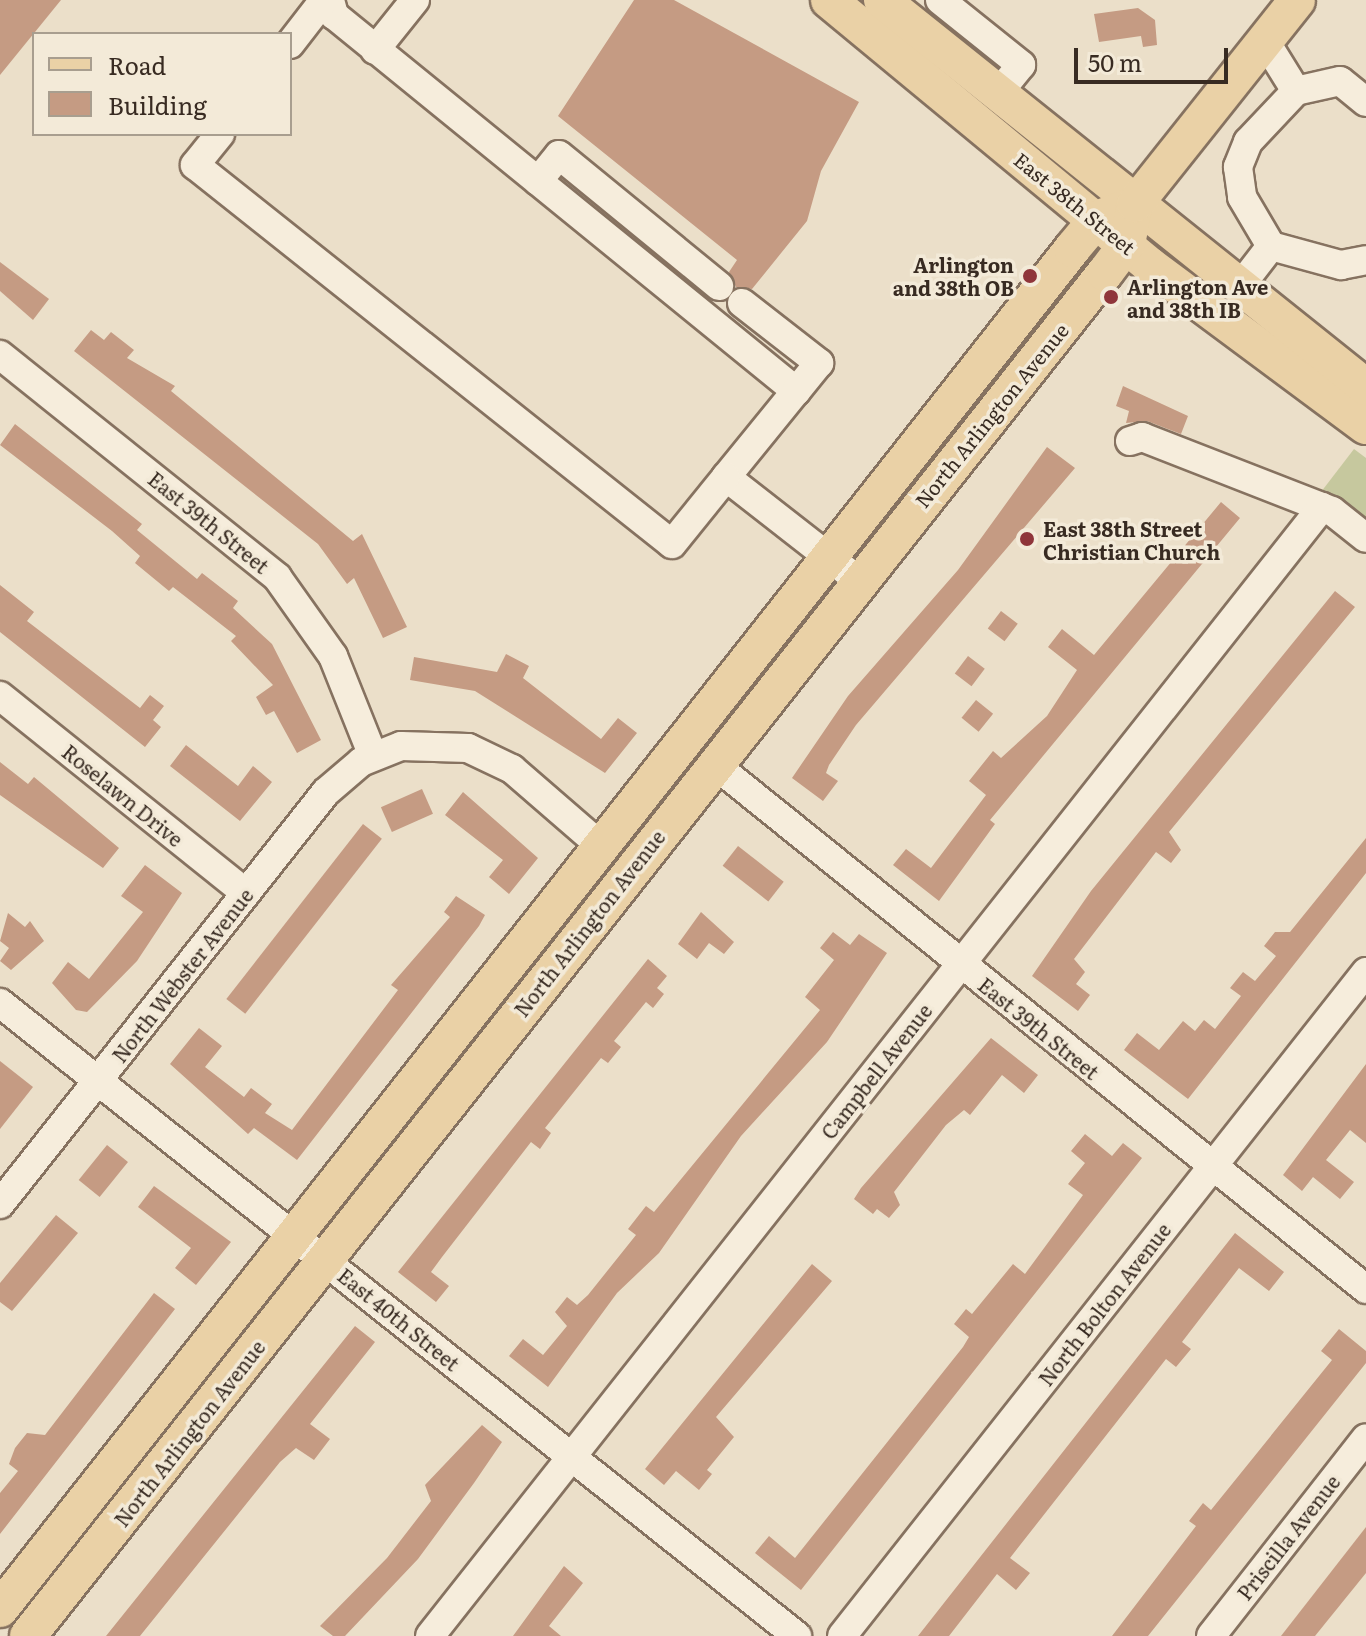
<!DOCTYPE html>
<style>
body{margin:0}
#map{position:relative;width:1366px;height:1636px;overflow:hidden;background:#ebdfc9;font-family:Literata,serif}
div>[style]{position:absolute}
[style*='--x']{left:calc(var(--x)*1px);top:calc(var(--y)*1px);width:calc(var(--w)*1px);rotate:calc(var(--a)*1deg)}
.green>*{inset:0;background:#c6c89e}
.building>*{inset:0;background:#c59b83;transform-origin:0 0}
.roads{filter:drop-shadow(2px 0 #867260) drop-shadow(-2px 0 #867260) drop-shadow(0 2px #867260) drop-shadow(0 -2px #867260)}
.minor>*{height:28px;margin:-14px;padding:0 14px;transform-origin:14px;border-radius:14px;background:#f6eddc}
.major>*{height:36px;margin:-18px;padding:0 18px;transform-origin:18px;border-radius:18px;background:#ead1a6}
.dots>*{width:22px;height:22px;translate:-50% -50%;box-sizing:border-box;border:4px solid #f3ead8;border-radius:50%}
span{translate:-50% -50%;white-space:nowrap;text-align:center;line-height:1.15;-webkit-text-stroke:7px #f3ead8;paint-order:stroke}
.street-label{font-size:20px;color:#382b22}
.poi-label{font-size:20px;color:#382b22;font-weight:700}
.right{translate:-100% -50%;text-align:right}
.left{translate:0 -50%;text-align:left}
.legend{position:absolute;left:32px;top:32px;width:260px;height:104px;box-sizing:border-box;background:#f3ead8;border:2px solid #a89e8f;margin:0;padding:10px 14px;list-style:none;font-size:24px;color:#382b22}
.legend li{display:flex;align-items:center;gap:16px;height:40px}
.legend b{width:40px;border:2px solid #a89e8f}
.scale{position:absolute;left:1074px;top:48px;width:154px;height:36px;box-sizing:border-box;border:4px solid #382b22;border-top:0;padding-left:10px;font-size:24px;line-height:28px;white-space:nowrap;color:#382b22;-webkit-text-stroke:6px #f3ead8;paint-order:stroke}
</style>
<div id="map">
<div class="green">
<div style="clip-path:polygon(1354px 449px,1366px 458px,1366px 528px,1321px 492px)"></div>
</div>
<div class="building">
<div style="clip-path:polygon(0 0,61px 0,0 75px)"></div>
<div style="clip-path:polygon(634px 0,674px 0,859px 102px,821px 171px,807px 221px,752px 289px,736px 287px,729px 272px,737px 260px,558px 116px)"></div>
<div style="clip-path:polygon(1138px 8px,1155px 20px,1157px 45px,1143px 47px,1141px 36px,1099px 42px,1094px 14px)"></div>
<div style="clip-path:polygon(0 262px,49px 299px,33px 320px,0 291px)"></div>
<div style="clip-path:polygon(91px 330px,104px 340px,111px 332px,134px 350px,127px 358px,175px 386px,171px 391px,353px 541px,362px 534px,407px 627px,383px 638px,354px 578px,347px 584px,318px 544px,74px 351px)"></div>
<div style="clip-path:polygon(1123px 386px,1188px 416px,1181px 434px,1147px 421px,1126px 423px,1129px 411px,1116px 406px)"></div>
<div style="clip-path:polygon(15px 424px,142px 524px,137px 530px,197px 579px,202px 573px,238px 601px,233px 608px,272px 644px,321px 740px,297px 753px,274px 711px,266px 715px,256px 697px,273px 685px,231px 641px,236px 636px,173px 587px,169px 591px,135px 563px,140px 556px,112px 531px,0 445px)"></div>
<div style="clip-path:polygon(1047px 447px,1075px 468px,856px 725px,829px 765px,826px 773px,838px 781px,823px 801px,792px 778px,848px 696px,958px 570px)"></div>
<div style="clip-path:polygon(1221px 502px,1240px 518px,990px 820px,995px 824px,939px 901px,893px 865px,906px 849px,931px 868px,986px 795px,969px 781px,993px 751px,1001px 758px,1047px 716px,1077px 670px,1048px 647px,1062px 629px,1094px 655px)"></div>
<div style="clip-path:polygon(0 585px,34px 612px,27px 621px,140px 708px,150px 695px,164px 706px,153px 720px,161px 727px,145px 747px,0 632px)"></div>
<div style="clip-path:polygon(1335px 591px,1355px 607px,1169px 832px,1181px 850px,1171px 863px,1156px 852px,1074px 959px,1085px 972px,1076px 984px,1090px 995px,1078px 1011px,1032px 976px,1091px 891px)"></div>
<div style="left:1001px;top:611px;width:21px;height:22px;rotate:37deg"></div>
<div style="clip-path:polygon(506px 654px,529px 666px,523px 678px,601px 739px,618px 718px,637px 733px,605px 773px,475px 691px,410px 680px,414px 657px,497px 672px)"></div>
<div style="left:968px;top:656px;width:21px;height:22px;rotate:37deg"></div>
<div style="left:976px;top:700px;width:22px;height:23px;rotate:39deg"></div>
<div style="clip-path:polygon(186px 745px,238px 786px,253px 766px,272px 782px,240px 821px,170px 766px)"></div>
<div style="clip-path:polygon(0 762px,28px 784px,34px 777px,119px 848px,103px 868px,0 795px)"></div>
<div style="left:422px;top:789px;width:27px;height:45px;rotate:66deg"></div>
<div style="clip-path:polygon(463px 792px,538px 858px,509px 894px,489px 877px,503px 860px,445px 815px)"></div>
<div style="left:363px;top:824px;width:24px;height:222px;rotate:38deg"></div>
<div style="clip-path:polygon(1366px 838px,1366px 873px,1188px 1099px,1124px 1050px,1137px 1033px,1159px 1050px,1183px 1021px,1195px 1031px,1204px 1020px,1215px 1029px,1241px 996px,1230px 988px,1243px 972px,1255px 981px,1276px 956px,1264px 946px,1275px 932px,1290px 932px)"></div>
<div style="left:738px;top:846px;width:58px;height:25px;rotate:38deg"></div>
<div style="clip-path:polygon(145px 865px,182px 893px,137px 961px,87px 1012px,76px 1010px,52px 983px,68px 962px,89px 979px,143px 912px,121px 896px)"></div>
<div style="clip-path:polygon(456px 896px,485px 915px,479px 926px,297px 1160px,254px 1128px,248px 1134px,170px 1064px,199px 1028px,222px 1046px,205px 1067px,244px 1097px,251px 1088px,272px 1104px,265px 1113px,292px 1130px,398px 990px,391px 985px,450px 917px,444px 912px)"></div>
<div style="clip-path:polygon(701px 912px,734px 942px,724px 954px,709px 943px,697px 959px,678px 944px)"></div>
<div style="clip-path:polygon(8px 913px,25px 927px,30px 921px,44px 941px,11px 970px,0 961px,9px 948px,0 941px)"></div>
<div style="clip-path:polygon(833px 932px,850px 945px,859px 934px,887px 953px,827px 1042px,741px 1136px,659px 1253px,617px 1293px,548px 1387px,509px 1356px,523px 1339px,543px 1355px,567px 1326px,555px 1312px,567px 1297px,577px 1305px,588px 1295px,636px 1235px,628px 1229px,646px 1206px,654px 1212px,820px 1010px,805px 997px,834px 960px,820px 948px)"></div>
<div style="clip-path:polygon(648px 959px,667px 976px,657px 988px,664px 994px,653px 1008px,646px 1002px,614px 1041px,621px 1047px,608px 1063px,601px 1058px,545px 1128px,551px 1133px,540px 1149px,531px 1142px,442px 1257px,431px 1272px,449px 1286px,436px 1302px,398px 1272px)"></div>
<div style="clip-path:polygon(991px 1038px,1038px 1075px,1024px 1093px,1002px 1075px,970px 1115px,964px 1110px,946px 1125px,894px 1192px,900px 1205px,889px 1218px,877px 1209px,873px 1214px,854px 1199px,861px 1188px)"></div>
<div style="clip-path:polygon(0 1061px,33px 1087px,0 1129px)"></div>
<div style="clip-path:polygon(1366px 1064px,1366px 1143px,1350px 1130px,1326px 1160px,1354px 1182px,1340px 1199px,1313px 1177px,1302px 1191px,1283px 1175px)"></div>
<div style="clip-path:polygon(1085px 1134px,1112px 1156px,1123px 1143px,1142px 1158px,801px 1590px,755px 1553px,769px 1536px,795px 1558px,963px 1347px,969px 1337px,954px 1324px,966px 1309px,972px 1314px,1013px 1264px,1025px 1274px,1083px 1195px,1068px 1184px,1085px 1163px,1071px 1151px)"></div>
<div style="left:107px;top:1145px;width:27px;height:45px;rotate:39deg"></div>
<div style="clip-path:polygon(154px 1186px,231px 1242px,196px 1285px,175px 1268px,191px 1248px,138px 1207px)"></div>
<div style="clip-path:polygon(56px 1215px,78px 1233px,12px 1311px,0 1302px,0 1283px)"></div>
<div style="clip-path:polygon(1235px 1233px,1284px 1272px,1269px 1291px,1239px 1268px,1182px 1342px,1191px 1349px,1176px 1367px,1166px 1359px,1010px 1558px,1030px 1573px,1016px 1590px,997px 1574px,949px 1636px,918px 1636px)"></div>
<div style="clip-path:polygon(812px 1264px,832px 1281px,716px 1417px,734px 1437px,707px 1470px,712px 1474px,699px 1490px,676px 1471px,664px 1485px,645px 1469px)"></div>
<div style="clip-path:polygon(154px 1293px,175px 1309px,0 1534px,0 1493px,18px 1471px,9px 1464px,15px 1448px,27px 1433px,45px 1435px)"></div>
<div style="clip-path:polygon(355px 1326px,375px 1342px,310px 1424px,330px 1439px,314px 1460px,296px 1448px,280px 1462px,140px 1636px,106px 1636px)"></div>
<div style="clip-path:polygon(1339px 1329px,1366px 1351px,1366px 1363px,1148px 1636px,1112px 1636px,1196px 1526px,1189px 1521px,1203px 1503px,1211px 1510px,1332px 1360px,1321px 1351px)"></div>
<div style="clip-path:polygon(482px 1425px,502px 1442px,474px 1483px,418px 1559px,345px 1636px,333px 1636px,320px 1626px,387px 1558px,431px 1501px,425px 1485px)"></div>
<div style="clip-path:polygon(1366px 1527px,1366px 1573px,1315px 1636px,1281px 1636px)"></div>
<div style="clip-path:polygon(564px 1566px,583px 1583px,549px 1626px,561px 1636px,513px 1636px)"></div>
</div>
<div class="roads">
<div class="minor">
<div style="--x:330;--y:0;--w:16;--a:75"></div>
<div style="--x:334;--y:15;--w:596;--a:39.14"></div>
<div style="--x:796;--y:391;--w:111;--a:129.1"></div>
<div style="--x:726;--y:477;--w:169;--a:38"></div>
<div style="--x:940;--y:0;--w:104;--a:38.7"></div>
<div style="--x:1021;--y:65;--w:36;--a:129"></div>
<div style="--x:1265;--y:41;--w:59;--a:58.2"></div>
<div style="--x:290;--y:44;--w:56;--a:-52.3"></div>
<div style="--x:375;--y:50;--w:64;--a:-51.3"></div>
<div style="--x:1366;--y:102;--w:33;--a:-141"></div>
<div style="--x:1340;--y:81;--w:45;--a:167.2"></div>
<div style="--x:1296;--y:91;--w:70;--a:133.3"></div>
<div style="--x:1248;--y:142;--w:27;--a:112"></div>
<div style="--x:1238;--y:167;--w:30;--a:82"></div>
<div style="--x:1242;--y:197;--w:57;--a:59.4"></div>
<div style="--x:1271;--y:246;--w:73;--a:15.2"></div>
<div style="--x:1341;--y:265;--w:25;--a:-11"></div>
<div style="--x:220;--y:134;--w:40;--a:129"></div>
<div style="--x:195;--y:165;--w:609;--a:38.47"></div>
<div style="--x:672;--y:544;--w:86;--a:-51.1"></div>
<div style="--x:538;--y:181;--w:33;--a:-51"></div>
<div style="--x:559;--y:155;--w:207;--a:39.3"></div>
<div style="--x:1241;--y:285;--w:49;--a:-52.4"></div>
<div style="--x:742;--y:303;--w:98;--a:37.9"></div>
<div style="--x:819;--y:363;--w:36;--a:129"></div>
<div style="--x:0;--y:355;--w:355;--a:38.7"></div>
<div style="--x:277;--y:577;--w:97;--a:54.7"></div>
<div style="--x:333;--y:656;--w:108;--a:68.2"></div>
<div style="--x:1130;--y:441;--w:13;--a:-18"></div>
<div style="--x:1142;--y:437;--w:204;--a:21.3"></div>
<div style="--x:1332;--y:511;--w:43;--a:38.5"></div>
<div style="--x:0;--y:696;--w:315;--a:38.7"></div>
<div style="--x:714;--y:764;--w:837;--a:38.84"></div>
<div style="--x:0;--y:1003;--w:1018;--a:38.46"></div>
<div style="--x:0;--y:1204;--w:525;--a:-51.65"></div>
<div style="--x:326;--y:792;--w:46;--a:-40.6"></div>
<div style="--x:361;--y:762;--w:43;--a:-21.8"></div>
<div style="--x:401;--y:746;--w:67;--a:1.7"></div>
<div style="--x:468;--y:748;--w:49;--a:25.5"></div>
<div style="--x:512;--y:769;--w:118;--a:40.9"></div>
<div style="--x:430;--y:1636;--w:1439;--a:-51.69"></div>
<div style="--x:842;--y:1636;--w:846;--a:-51.72"></div>
<div style="--x:1211;--y:1636;--w:251;--a:-51.9"></div>
</div>
<div class="major">
<div style="--x:829;--y:0;--w:415;--a:39.6"></div>
<div style="--x:1149;--y:265;--w:270;--a:36.6"></div>
<div style="--x:882;--y:0;--w:620;--a:38.65"></div>
<div style="--x:0;--y:1609;--w:1732;--a:-51.75"></div>
<div style="--x:1072;--y:249;--w:39;--a:-50"></div>
<div style="--x:1097;--y:219;--w:41;--a:-21.5"></div>
<div style="--x:28;--y:1636;--w:1737;--a:-51.69"></div>
<div style="--x:1105;--y:273;--w:36;--a:-53"></div>
<div style="--x:1127;--y:244;--w:41;--a:-78.7"></div>
<div style="--x:1135;--y:204;--w:260;--a:-51.5"></div>
</div>
</div>
<div class="dots">
<div style="left:1030px;top:276px;background:#8f353a"></div>
<div style="left:1111px;top:297px;background:#8f353a"></div>
<div style="left:1027px;top:539px;background:#8f353a"></div>
</div>
<div class="street-label">
<span style="left:1075px;top:203px;rotate:39deg">East 38th Street</span>
<span style="left:991px;top:415px;rotate:-51deg">North Arlington Avenue</span>
<span style="left:209px;top:522px;rotate:39deg">East 39th Street</span>
<span style="left:123px;top:795px;rotate:39deg">Roselawn Drive</span>
<span style="left:589px;top:923px;rotate:-52deg">North Arlington Avenue</span>
<span style="left:182px;top:975px;rotate:-52deg">North Webster Avenue</span>
<span style="left:1039px;top:1028px;rotate:39deg">East 39th Street</span>
<span style="left:876px;top:1071px;rotate:-52deg">Campbell Avenue</span>
<span style="left:1104px;top:1304px;rotate:-52deg">North Bolton Avenue</span>
<span style="left:399px;top:1319px;rotate:39deg">East 40th Street</span>
<span style="left:189px;top:1433px;rotate:-52deg">North Arlington Avenue</span>
<span style="left:1288px;top:1537px;rotate:-52deg">Priscilla Avenue</span>
</div>
<div class="poi-label">
<span class="right" style="left:1014px;top:276px">Arlington<br>and 38th OB</span>
<span class="left" style="left:1127px;top:298px">Arlington Ave<br>and 38th IB</span>
<span class="left" style="left:1043px;top:540px">East 38th Street<br>Christian Church</span>
</div>
<ul class="legend">
<li><b style="height:10px;background:#ead1a6"></b>Road</li>
<li><b style="height:22px;background:#c59b83"></b>Building</li>
</ul>
<div class="scale">50 m</div>
</div>
